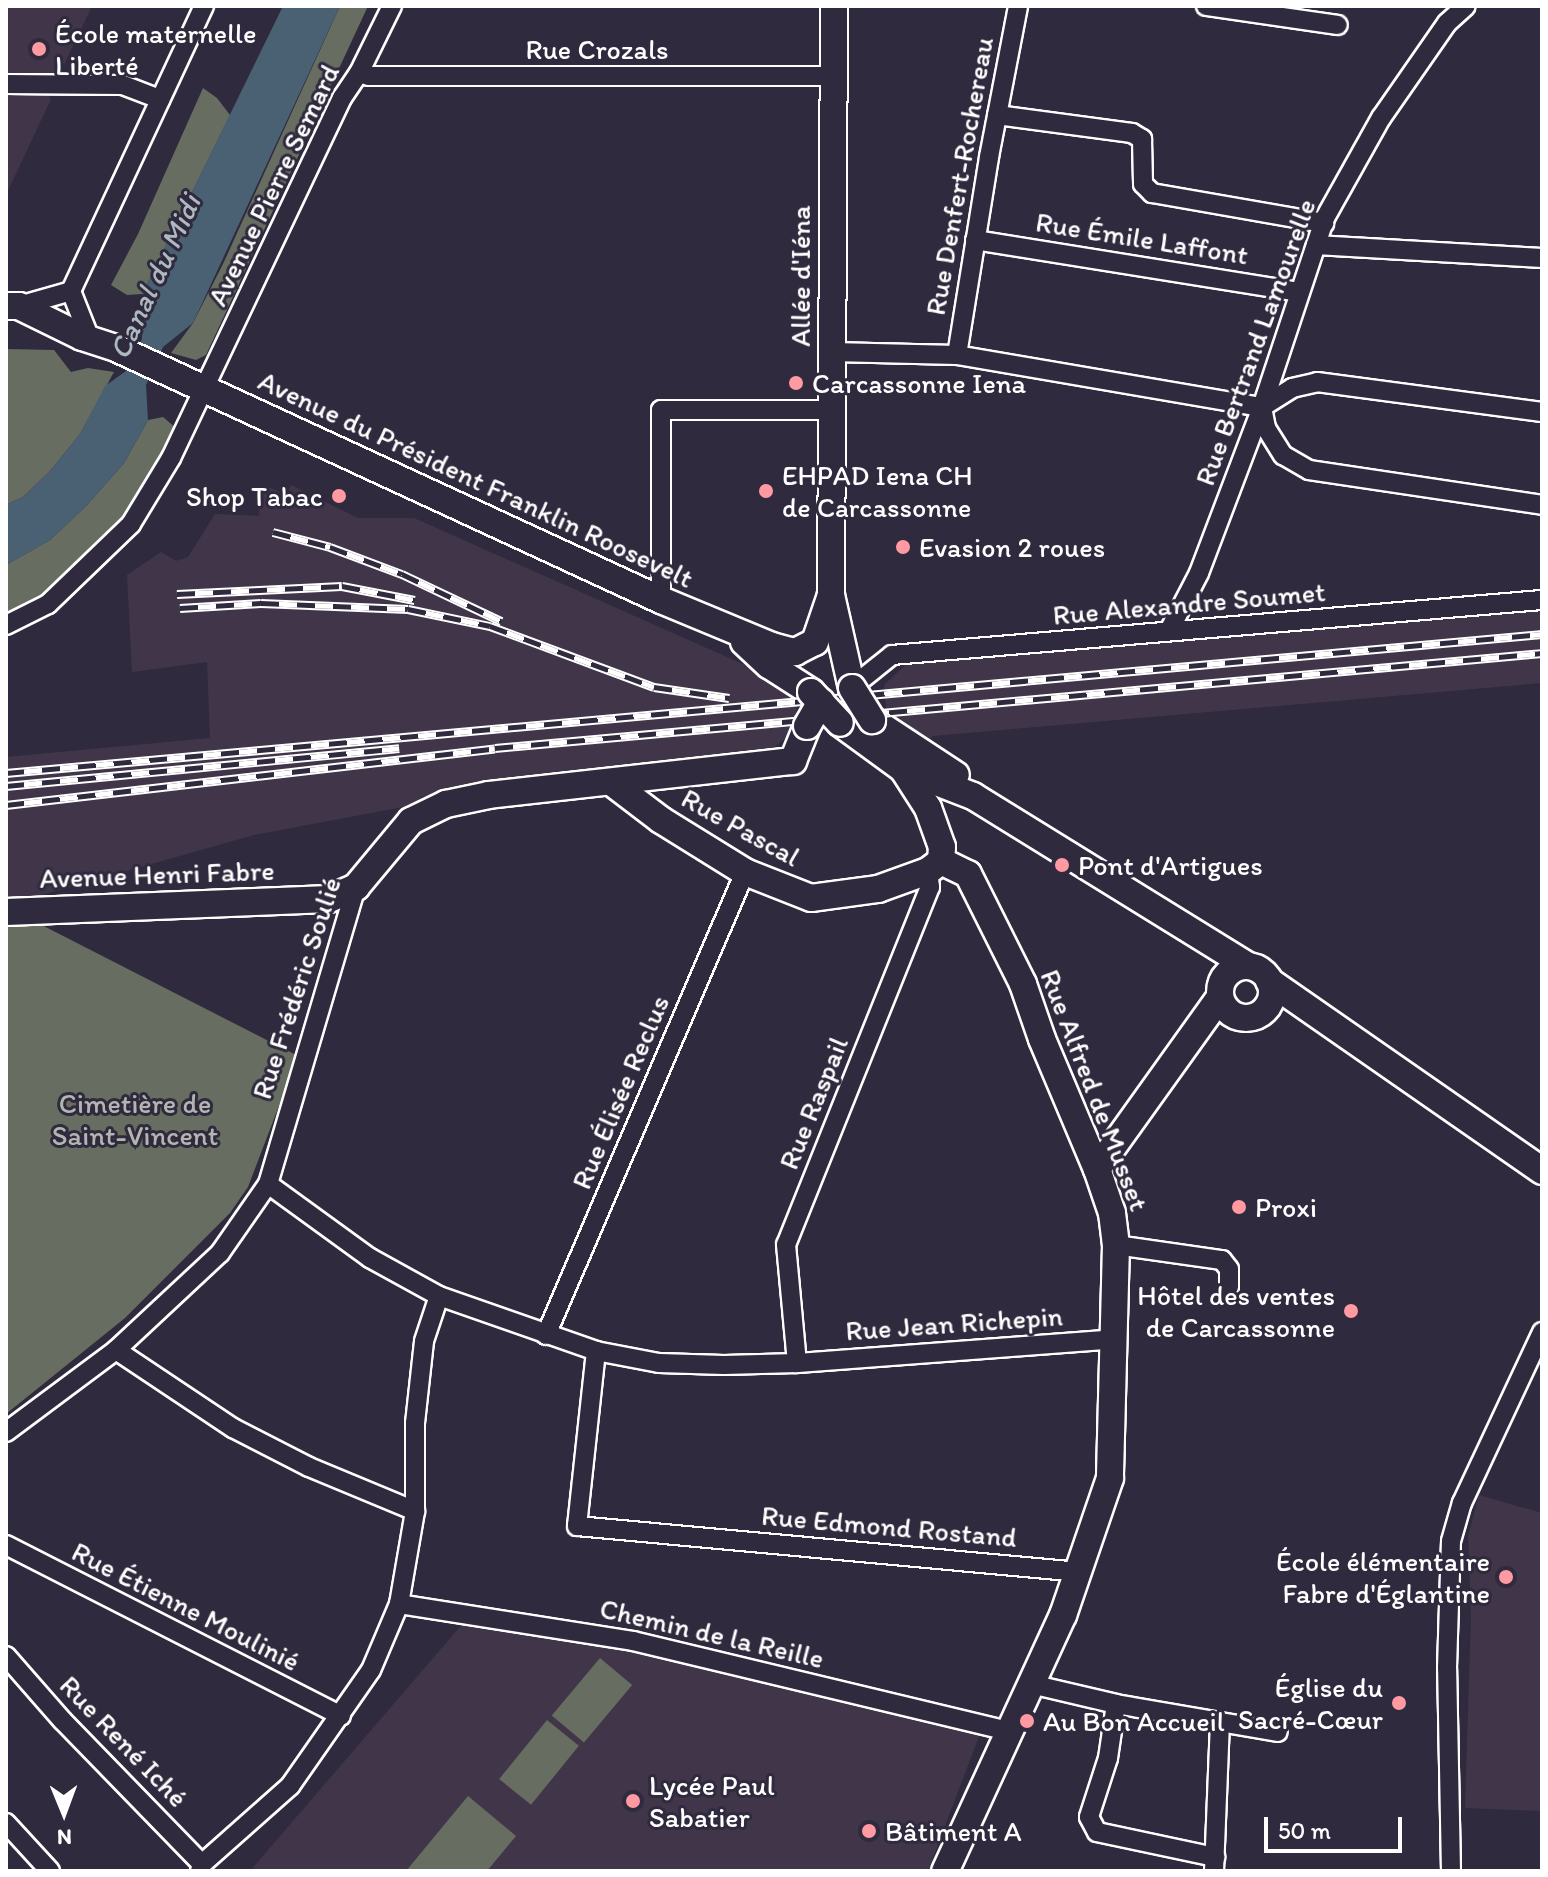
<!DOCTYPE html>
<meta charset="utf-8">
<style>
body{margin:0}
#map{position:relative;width:1548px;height:1877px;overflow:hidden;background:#2f2a3d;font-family:Itim,sans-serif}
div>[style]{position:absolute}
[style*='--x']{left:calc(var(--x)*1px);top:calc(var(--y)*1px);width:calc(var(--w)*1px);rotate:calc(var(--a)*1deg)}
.built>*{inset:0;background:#413649}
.green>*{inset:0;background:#676d60;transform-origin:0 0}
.water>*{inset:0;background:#496172}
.roads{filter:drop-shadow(2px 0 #fff) drop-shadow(-2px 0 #fff) drop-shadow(0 2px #fff) drop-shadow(0 -2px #fff)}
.street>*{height:18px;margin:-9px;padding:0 9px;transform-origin:9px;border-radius:9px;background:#2f2a3d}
.secondary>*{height:26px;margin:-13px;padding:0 13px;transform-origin:13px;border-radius:13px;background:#2f2a3d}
.secondary>.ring{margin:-13px;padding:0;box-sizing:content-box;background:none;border:26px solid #2f2a3d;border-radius:50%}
.rail>*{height:9px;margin-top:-4.5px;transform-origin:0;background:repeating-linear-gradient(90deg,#2f2a3d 0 18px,#fff 0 36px);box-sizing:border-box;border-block:2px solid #fff}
.bridges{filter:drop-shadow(2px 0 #fff) drop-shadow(-2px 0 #fff) drop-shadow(0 2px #fff) drop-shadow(0 -2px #fff)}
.secondary-bridge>*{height:26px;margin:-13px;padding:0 13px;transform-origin:13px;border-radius:13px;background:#2f2a3d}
.dots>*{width:22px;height:22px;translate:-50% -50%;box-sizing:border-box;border:4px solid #2f2a3d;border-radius:50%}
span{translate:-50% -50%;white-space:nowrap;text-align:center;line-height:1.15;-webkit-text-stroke:6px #2f2a3d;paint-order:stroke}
.poi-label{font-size:28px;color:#fff}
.left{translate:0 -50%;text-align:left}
.right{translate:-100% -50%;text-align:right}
.street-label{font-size:28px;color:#fff}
.park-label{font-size:28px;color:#b3b6b0}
.water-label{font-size:30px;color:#adb8c0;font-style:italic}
.frame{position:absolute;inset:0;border:8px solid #fff;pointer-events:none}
.north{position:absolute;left:24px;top:1773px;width:80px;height:80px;-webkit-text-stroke:6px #2f2a3d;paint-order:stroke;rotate:179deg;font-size:22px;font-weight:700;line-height:32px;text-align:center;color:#fff}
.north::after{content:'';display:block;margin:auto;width:28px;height:36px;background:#fff;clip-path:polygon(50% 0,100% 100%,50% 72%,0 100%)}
.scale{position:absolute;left:1264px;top:1817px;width:138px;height:36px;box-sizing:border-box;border:4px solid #fff;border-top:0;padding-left:10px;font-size:24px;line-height:28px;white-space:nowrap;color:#fff;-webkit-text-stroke:6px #2f2a3d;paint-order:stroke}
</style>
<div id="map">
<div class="built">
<div style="clip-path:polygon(6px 6px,92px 6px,60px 73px,6px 73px)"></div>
<div style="clip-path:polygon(6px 90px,44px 90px,51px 99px,6px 195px)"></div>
<div style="clip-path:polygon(291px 485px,358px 518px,414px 518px,756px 670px,795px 693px,798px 727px,763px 757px,468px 787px,421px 797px,414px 805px,254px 835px,6px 905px,6px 757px,210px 738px,207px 662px,132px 672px,127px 575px,161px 552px,176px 561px,188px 557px,215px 514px,259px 516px,260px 496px,266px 486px,282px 493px,288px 492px)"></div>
<div style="clip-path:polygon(1542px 604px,1542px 683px,933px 736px,926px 744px,887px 718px,884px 685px,913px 658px)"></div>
<div style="clip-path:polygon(1479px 1495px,1542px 1513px,1542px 1811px,1465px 1808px,1471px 1617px,1468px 1536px)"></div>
<div style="clip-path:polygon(465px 1621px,722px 1666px,981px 1731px,928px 1871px,250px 1871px)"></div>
</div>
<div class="green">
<div style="clip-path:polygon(340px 6px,368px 6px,206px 355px,196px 360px,171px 353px,193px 323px,223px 264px)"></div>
<div style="clip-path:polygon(203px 88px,217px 98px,230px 115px,142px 294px,127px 295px,111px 285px,138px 234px)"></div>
<div style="clip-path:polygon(6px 349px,54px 350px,71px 372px,88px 368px,114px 372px,80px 434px,51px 470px,23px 497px,6px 505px)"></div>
<div style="clip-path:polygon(163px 417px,176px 428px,131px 524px,35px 606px,6px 618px,6px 565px,50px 540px,87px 505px,124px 463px,148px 420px)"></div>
<div style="clip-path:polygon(30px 919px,298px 1056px,248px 1187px,230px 1213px,125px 1318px,6px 1414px,6px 923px)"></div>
<div style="left:600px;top:1658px;width:42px;height:75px;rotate:40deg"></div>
<div style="left:547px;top:1720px;width:41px;height:76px;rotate:39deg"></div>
<div style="clip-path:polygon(468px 1796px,516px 1836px,487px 1871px,406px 1871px)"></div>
</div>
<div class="water">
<div style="clip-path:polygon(283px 6px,340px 6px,193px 323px,163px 347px,146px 385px,148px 420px,124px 463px,87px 505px,50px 540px,6px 565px,6px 505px,23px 497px,51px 470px,80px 434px,105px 386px,126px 371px,142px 339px,142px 294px)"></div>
</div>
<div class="roads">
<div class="street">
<div style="--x:1206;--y:6;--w:133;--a:8.2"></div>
<div style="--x:359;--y:73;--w:10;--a:17"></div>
<div style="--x:369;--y:76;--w:465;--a:0"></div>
<div style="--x:6;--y:84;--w:117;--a:0.5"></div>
<div style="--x:123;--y:85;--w:40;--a:21"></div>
<div style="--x:997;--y:115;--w:136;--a:7.6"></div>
<div style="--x:1132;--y:133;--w:12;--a:31"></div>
<div style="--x:1142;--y:139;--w:45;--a:88.7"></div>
<div style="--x:1143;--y:184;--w:13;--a:45"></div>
<div style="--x:1152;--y:193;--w:175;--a:9.9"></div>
<div style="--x:975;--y:240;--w:329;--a:9.1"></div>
<div style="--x:1316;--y:245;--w:226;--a:3.3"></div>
<div style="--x:71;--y:291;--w:52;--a:68.4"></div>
<div style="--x:19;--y:306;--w:54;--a:-16.1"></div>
<div style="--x:71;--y:291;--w:315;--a:-65"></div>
<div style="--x:832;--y:352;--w:125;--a:1.4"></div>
<div style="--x:957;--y:355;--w:309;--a:9.7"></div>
<div style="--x:957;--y:355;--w:201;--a:-80.8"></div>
<div style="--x:989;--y:157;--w:154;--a:-79.1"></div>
<div style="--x:1262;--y:407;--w:21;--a:79"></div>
<div style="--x:1266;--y:428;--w:32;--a:58"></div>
<div style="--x:1283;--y:455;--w:30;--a:30"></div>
<div style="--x:1309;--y:470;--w:236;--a:8.5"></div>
<div style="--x:1262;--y:407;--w:36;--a:-32"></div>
<div style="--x:1292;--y:388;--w:26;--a:-13"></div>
<div style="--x:1317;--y:382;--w:227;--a:7.6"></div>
<div style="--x:661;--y:600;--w:190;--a:-90"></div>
<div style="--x:661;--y:410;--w:170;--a:0"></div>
<div style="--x:6;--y:625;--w:47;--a:-26.6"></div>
<div style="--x:48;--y:604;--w:115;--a:-43.9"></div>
<div style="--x:131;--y:524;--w:77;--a:-58.8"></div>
<div style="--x:171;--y:458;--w:399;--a:-64.6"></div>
<div style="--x:342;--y:98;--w:30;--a:-56"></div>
<div style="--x:359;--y:73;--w:75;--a:-63.8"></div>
<div style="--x:1170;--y:629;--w:63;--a:-62.6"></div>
<div style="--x:1199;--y:573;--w:178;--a:-69.2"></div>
<div style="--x:1262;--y:407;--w:199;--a:-71.6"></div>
<div style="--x:1325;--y:218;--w:115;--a:-60.8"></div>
<div style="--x:1381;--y:118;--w:116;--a:-55.2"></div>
<div style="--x:1447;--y:23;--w:25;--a:-42"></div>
<div style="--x:852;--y:687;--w:51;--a:-38.7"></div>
<div style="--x:892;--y:655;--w:652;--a:-4.84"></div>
<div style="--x:268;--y:1184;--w:126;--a:36"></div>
<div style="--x:370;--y:1258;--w:79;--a:28.8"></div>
<div style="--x:439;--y:1296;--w:166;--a:19.3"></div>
<div style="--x:596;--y:1351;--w:64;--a:10.8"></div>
<div style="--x:659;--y:1363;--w:65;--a:1.8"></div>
<div style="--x:724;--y:1365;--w:73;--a:-1.6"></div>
<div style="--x:797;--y:1363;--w:319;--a:-4.3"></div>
<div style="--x:1116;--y:1245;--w:107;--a:8.1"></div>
<div style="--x:1222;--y:1260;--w:11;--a:52"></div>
<div style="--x:1229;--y:1269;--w:18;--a:90"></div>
<div style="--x:546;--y:1335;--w:504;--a:-66.74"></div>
<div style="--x:116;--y:1350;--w:141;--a:33.7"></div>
<div style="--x:233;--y:1428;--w:85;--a:27.2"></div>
<div style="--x:309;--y:1467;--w:115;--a:22.5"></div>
<div style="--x:596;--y:1351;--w:176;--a:96.2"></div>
<div style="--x:577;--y:1526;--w:505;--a:5.23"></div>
<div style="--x:797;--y:1363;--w:119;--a:-95.3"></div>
<div style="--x:786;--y:1245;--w:386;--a:-68.1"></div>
<div style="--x:930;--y:887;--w:16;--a:-97"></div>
<div style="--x:6;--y:1432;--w:137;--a:-36.7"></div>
<div style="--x:116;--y:1350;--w:142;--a:-43"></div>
<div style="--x:220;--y:1253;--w:84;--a:-55.2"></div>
<div style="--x:268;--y:1184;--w:310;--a:-73.5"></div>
<div style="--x:6;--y:1545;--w:376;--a:27"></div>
<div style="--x:399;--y:1604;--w:237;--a:9"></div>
<div style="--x:633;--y:1641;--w:387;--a:13.5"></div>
<div style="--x:6;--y:1656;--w:86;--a:48.8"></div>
<div style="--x:63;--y:1721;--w:199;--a:45.8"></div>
<div style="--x:1031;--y:1684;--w:87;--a:13.2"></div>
<div style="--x:1116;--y:1704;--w:164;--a:9.8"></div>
<div style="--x:1116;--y:1704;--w:55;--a:98.4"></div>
<div style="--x:1108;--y:1758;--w:62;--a:107.9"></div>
<div style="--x:1089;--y:1817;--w:17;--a:62"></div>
<div style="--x:1097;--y:1832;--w:121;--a:12"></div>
<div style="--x:6;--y:1823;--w:65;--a:47.5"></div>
<div style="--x:200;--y:1871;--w:7;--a:-74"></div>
<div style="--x:202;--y:1864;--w:118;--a:-41.6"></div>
<div style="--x:290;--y:1786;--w:141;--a:-55.1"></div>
<div style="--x:371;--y:1670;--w:72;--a:-67"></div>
<div style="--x:399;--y:1604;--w:94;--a:-80.2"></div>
<div style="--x:415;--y:1511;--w:88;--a:-90"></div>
<div style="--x:415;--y:1423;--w:82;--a:-83.7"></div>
<div style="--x:424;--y:1341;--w:47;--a:-71.6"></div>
<div style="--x:1214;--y:1871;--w:148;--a:-87.7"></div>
<div style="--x:1451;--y:1871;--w:203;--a:-91.1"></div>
<div style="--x:1447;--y:1668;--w:127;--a:-88.2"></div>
<div style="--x:1451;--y:1541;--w:40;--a:-74"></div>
<div style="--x:1462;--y:1503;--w:189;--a:-64.9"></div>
</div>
<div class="secondary">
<div style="--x:834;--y:6;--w:589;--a:90.29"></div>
<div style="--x:831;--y:595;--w:95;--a:77.3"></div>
<div style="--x:6;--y:306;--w:13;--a:0"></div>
<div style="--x:19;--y:306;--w:70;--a:26.2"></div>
<div style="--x:82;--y:337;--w:38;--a:18"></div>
<div style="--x:118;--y:349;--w:598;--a:24.81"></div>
<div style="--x:661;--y:600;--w:120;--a:22.5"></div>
<div style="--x:772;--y:646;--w:24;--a:15"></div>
<div style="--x:795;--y:652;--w:22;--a:-27"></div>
<div style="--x:815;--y:642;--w:50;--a:-71.2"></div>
<div style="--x:744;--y:642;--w:34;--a:43"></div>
<div style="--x:769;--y:665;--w:50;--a:32.7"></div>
<div style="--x:872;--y:720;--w:100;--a:33.2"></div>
<div style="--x:840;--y:723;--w:78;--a:36.1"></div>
<div style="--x:903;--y:769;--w:75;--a:21.1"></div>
<div style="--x:973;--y:796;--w:323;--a:31.7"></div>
<div style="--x:903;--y:769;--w:46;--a:57.3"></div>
<div style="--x:928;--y:808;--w:41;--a:70.3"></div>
<div style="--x:942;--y:847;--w:14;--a:94"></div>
<div style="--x:611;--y:782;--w:63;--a:37.2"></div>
<div style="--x:661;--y:820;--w:99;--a:31.8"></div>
<div style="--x:745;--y:872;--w:71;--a:21.5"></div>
<div style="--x:811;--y:898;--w:68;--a:-7.7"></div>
<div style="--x:878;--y:889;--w:53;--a:-19.8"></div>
<div style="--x:928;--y:871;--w:16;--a:-38"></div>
<div style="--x:941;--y:861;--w:30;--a:26"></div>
<div style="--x:968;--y:874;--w:123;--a:63.4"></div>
<div style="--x:1023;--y:984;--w:58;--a:70.9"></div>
<div style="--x:1042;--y:1039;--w:141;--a:67.1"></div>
<div style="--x:1097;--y:1169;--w:46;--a:71.2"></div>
<div style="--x:1112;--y:1213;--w:32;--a:83"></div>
<div style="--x:1116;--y:1245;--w:233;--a:91.5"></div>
<div style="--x:1110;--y:1478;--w:145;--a:108.9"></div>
<div style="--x:1063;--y:1615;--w:282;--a:114.7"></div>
<div style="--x:6;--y:912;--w:323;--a:-2.3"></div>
<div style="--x:329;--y:899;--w:30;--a:-24"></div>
<div style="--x:356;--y:887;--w:86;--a:-50.2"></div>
<div style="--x:411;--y:821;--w:39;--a:-26"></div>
<div style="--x:446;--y:804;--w:44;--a:-11.8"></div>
<div style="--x:489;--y:795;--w:306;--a:-6.4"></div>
<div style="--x:793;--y:761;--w:38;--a:-68"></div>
<div class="ring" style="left:1220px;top:966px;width:26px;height:26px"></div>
<div style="--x:1269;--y:981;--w:333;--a:34.8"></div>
<div style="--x:1097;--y:1169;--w:211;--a:-54.4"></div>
</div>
</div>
<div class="rail">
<div style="--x:273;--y:532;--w:59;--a:14.7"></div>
<div style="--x:330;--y:547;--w:77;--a:20.6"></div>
<div style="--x:402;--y:574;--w:110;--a:25.4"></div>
<div style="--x:177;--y:594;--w:165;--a:-2.8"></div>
<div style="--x:342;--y:586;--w:74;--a:10.9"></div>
<div style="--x:180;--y:608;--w:81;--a:-3.5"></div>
<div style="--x:261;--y:603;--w:147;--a:2.3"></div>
<div style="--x:408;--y:609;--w:84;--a:11.7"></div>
<div style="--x:490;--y:626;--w:175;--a:20.4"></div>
<div style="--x:654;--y:687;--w:76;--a:8.3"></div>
<div style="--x:6;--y:773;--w:1542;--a:-5.17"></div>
<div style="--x:6;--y:786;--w:395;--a:-5.5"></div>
<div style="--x:6;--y:805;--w:492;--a:-6.6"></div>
<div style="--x:495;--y:748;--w:1051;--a:-5.18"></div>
</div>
<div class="bridges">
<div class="secondary-bridge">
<div style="--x:852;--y:688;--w:38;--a:58"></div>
<div style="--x:811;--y:692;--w:42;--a:46.9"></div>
<div style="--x:807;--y:726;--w:28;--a:-60"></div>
</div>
</div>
<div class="dots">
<div style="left:39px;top:49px;background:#ff9aa2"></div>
<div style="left:796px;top:383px;background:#ff9aa2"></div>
<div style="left:766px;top:491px;background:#ff9aa2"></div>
<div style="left:339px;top:496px;background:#ff9aa2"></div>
<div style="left:903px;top:547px;background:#ff9aa2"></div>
<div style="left:1062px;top:865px;background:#ff9aa2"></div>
<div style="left:1239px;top:1207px;background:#ff9aa2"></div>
<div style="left:1351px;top:1311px;background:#ff9aa2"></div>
<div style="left:1506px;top:1577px;background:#ff9aa2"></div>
<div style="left:1399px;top:1703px;background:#ff9aa2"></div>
<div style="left:1027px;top:1721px;background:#ff9aa2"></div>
<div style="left:633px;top:1801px;background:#ff9aa2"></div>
<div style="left:869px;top:1831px;background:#ff9aa2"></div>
</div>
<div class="poi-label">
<span class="left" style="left:55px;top:49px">École maternelle<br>Liberté</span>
<span class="left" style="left:812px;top:383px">Carcassonne Iena</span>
<span class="left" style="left:782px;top:491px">EHPAD Iena CH<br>de Carcassonne</span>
<span class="right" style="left:323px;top:496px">Shop Tabac</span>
<span class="left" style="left:919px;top:547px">Evasion 2 roues</span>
<span class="left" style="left:1078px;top:865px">Pont d'Artigues</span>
<span class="left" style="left:1255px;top:1207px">Proxi</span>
<span class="right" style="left:1335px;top:1311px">Hôtel des ventes<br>de Carcassonne</span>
<span class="right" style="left:1490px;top:1577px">École élémentaire<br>Fabre d'Églantine</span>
<span class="right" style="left:1383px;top:1703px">Église du<br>Sacré-Cœur</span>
<span class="left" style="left:1043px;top:1721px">Au Bon Accueil</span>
<span class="left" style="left:649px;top:1801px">Lycée Paul<br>Sabatier</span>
<span class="left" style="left:885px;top:1831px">Bâtiment A</span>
</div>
<div class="street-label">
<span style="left:597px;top:49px">Rue Crozals</span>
<span style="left:959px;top:176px;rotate:-80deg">Rue Denfert-Rochereau</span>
<span style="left:273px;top:185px;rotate:-64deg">Avenue Pierre Semard</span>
<span style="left:1142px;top:238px;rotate:9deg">Rue Émile Laffont</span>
<span style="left:800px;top:276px;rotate:-90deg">Allée d'Iéna</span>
<span style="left:1255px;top:342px;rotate:-70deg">Rue Bertrand Lamourelle</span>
<span style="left:476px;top:479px;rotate:25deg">Avenue du Président Franklin Roosevelt</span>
<span style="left:1189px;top:603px;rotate:-5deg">Rue Alexandre Soumet</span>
<span style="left:741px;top:827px;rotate:29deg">Rue Pascal</span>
<span style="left:157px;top:874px;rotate:-2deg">Avenue Henri Fabre</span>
<span style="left:296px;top:988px;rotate:-72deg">Rue Frédéric Soulié</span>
<span style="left:1095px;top:1090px;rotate:69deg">Rue Alfred de Musset</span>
<span style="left:620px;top:1092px;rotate:-67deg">Rue Élisée Reclus</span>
<span style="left:813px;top:1103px;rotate:-68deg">Rue Raspail</span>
<span style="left:954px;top:1323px;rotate:-4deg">Rue Jean Richepin</span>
<span style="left:889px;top:1526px;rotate:5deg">Rue Edmond Rostand</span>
<span style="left:186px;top:1606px;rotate:27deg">Rue Étienne Moulinié</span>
<span style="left:712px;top:1633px;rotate:13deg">Chemin de la Reille</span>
<span style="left:124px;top:1741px;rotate:46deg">Rue René Iché</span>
</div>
<div class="park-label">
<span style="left:135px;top:1119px">Cimetière de<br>Saint-Vincent</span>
</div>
<div class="water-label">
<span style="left:155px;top:277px;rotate:-65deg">Canal du Midi</span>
</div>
<div class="frame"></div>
<div class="north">N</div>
<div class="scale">50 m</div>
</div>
